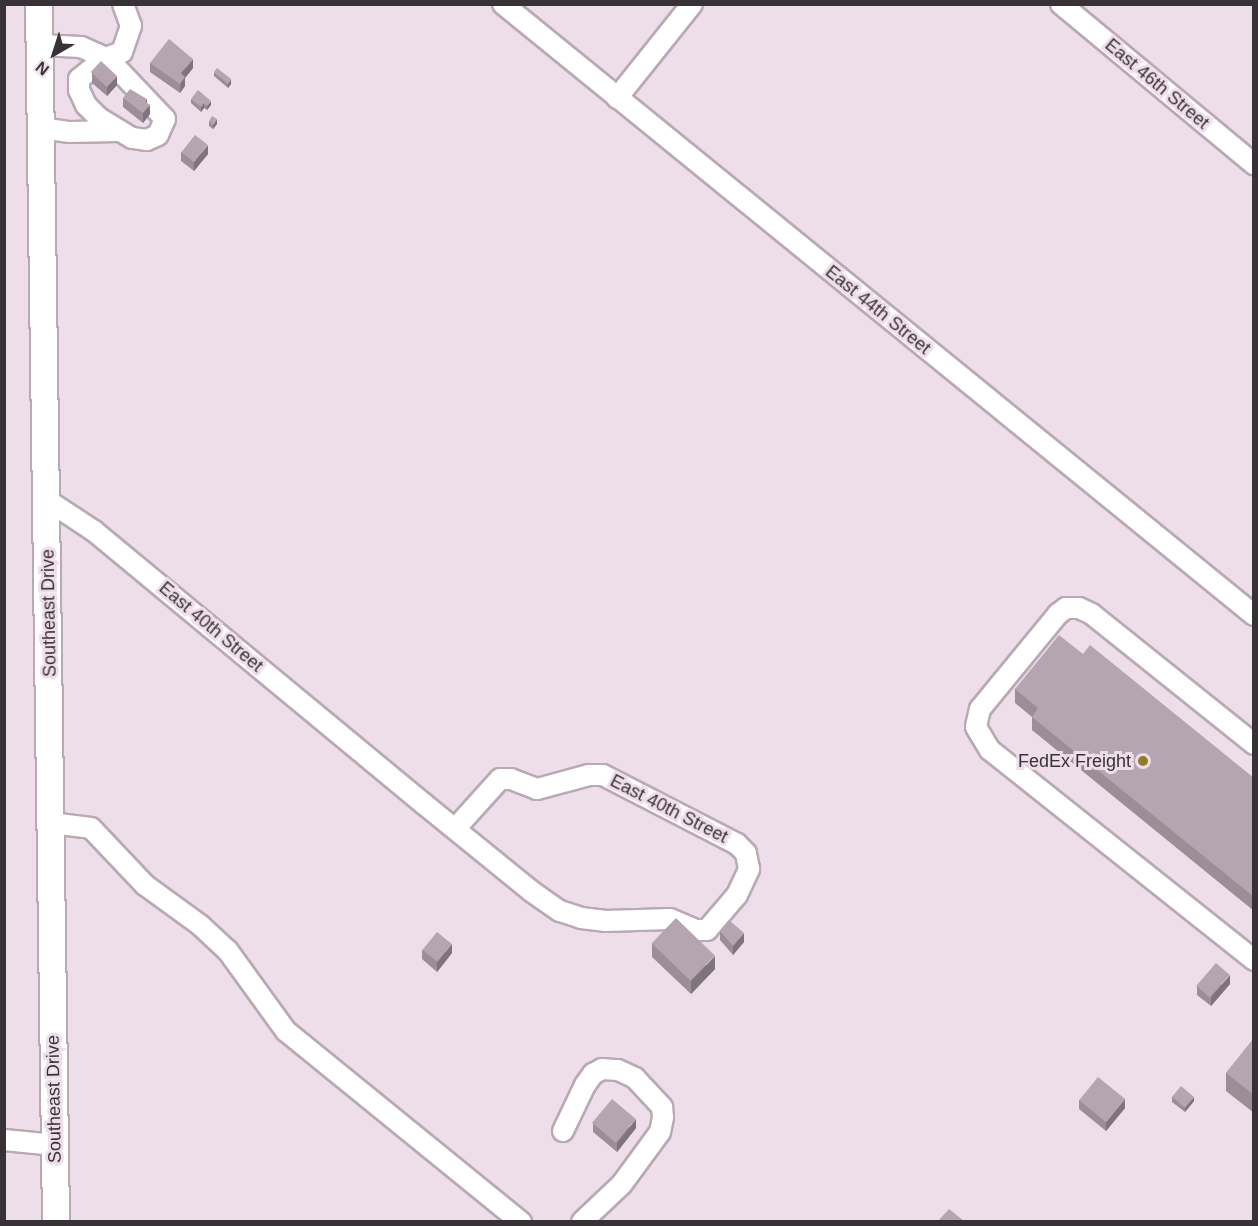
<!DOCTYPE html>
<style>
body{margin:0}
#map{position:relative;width:1258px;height:1226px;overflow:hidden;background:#eedeea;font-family:Arial,sans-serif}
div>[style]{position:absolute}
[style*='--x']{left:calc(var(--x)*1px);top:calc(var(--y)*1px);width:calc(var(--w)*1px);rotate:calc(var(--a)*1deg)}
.roads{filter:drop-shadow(2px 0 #b9a9b5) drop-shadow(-2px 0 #b9a9b5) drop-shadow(0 2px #b9a9b5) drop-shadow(0 -2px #b9a9b5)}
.minor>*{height:20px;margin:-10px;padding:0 10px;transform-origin:10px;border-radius:10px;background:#fff}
.major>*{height:26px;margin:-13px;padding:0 13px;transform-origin:13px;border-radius:13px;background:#fff}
.wall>*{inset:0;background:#9b8e97}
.shaded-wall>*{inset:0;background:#7e747b}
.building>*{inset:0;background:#b4a5b0;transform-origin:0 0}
.dots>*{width:16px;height:16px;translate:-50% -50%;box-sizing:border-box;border:3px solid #eedeea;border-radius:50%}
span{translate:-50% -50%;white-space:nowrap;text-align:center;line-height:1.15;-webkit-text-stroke:6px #eedeea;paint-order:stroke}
.street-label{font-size:18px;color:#383236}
.poi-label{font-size:18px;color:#383236}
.right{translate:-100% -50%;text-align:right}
.frame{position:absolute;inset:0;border:6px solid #383236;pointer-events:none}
.north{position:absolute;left:24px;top:24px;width:60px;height:60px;-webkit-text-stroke:4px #eedeea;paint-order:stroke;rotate:219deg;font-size:16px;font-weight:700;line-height:24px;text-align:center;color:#383236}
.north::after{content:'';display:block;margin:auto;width:21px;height:27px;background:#383236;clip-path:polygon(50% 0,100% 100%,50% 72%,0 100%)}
</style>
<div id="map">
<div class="roads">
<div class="minor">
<div style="--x:503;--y:4;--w:968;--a:39.13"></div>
<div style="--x:1061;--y:4;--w:251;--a:39.7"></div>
<div style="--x:40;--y:45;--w:41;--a:2.8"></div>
<div style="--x:81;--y:47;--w:17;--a:24"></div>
<div style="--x:97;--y:54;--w:9;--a:27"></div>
<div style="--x:105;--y:58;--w:9;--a:36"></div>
<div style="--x:112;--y:63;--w:77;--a:46.6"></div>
<div style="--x:165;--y:119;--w:17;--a:114"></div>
<div style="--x:158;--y:135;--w:12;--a:156"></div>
<div style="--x:147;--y:140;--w:15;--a:-172"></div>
<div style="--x:132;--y:138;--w:37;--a:-149"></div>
<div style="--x:100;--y:119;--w:20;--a:-135"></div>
<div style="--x:86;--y:105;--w:17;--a:-115"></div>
<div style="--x:79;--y:90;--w:11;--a:-90"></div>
<div style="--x:79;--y:79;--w:33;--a:-39"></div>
<div style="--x:105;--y:58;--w:18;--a:-19"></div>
<div style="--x:122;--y:52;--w:28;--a:-71"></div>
<div style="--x:131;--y:26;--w:23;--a:-110"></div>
<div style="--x:617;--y:98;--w:120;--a:-51.4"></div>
<div style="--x:41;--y:128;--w:29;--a:8"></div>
<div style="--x:70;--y:132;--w:47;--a:-1.2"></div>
<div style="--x:47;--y:500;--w:56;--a:33.4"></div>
<div style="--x:94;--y:531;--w:428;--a:39.6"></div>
<div style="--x:424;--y:804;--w:138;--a:39.1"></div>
<div style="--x:531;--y:891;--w:35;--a:35"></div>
<div style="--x:560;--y:911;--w:22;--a:18"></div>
<div style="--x:581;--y:918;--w:25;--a:7"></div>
<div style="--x:606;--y:921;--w:64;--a:-1.8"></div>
<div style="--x:670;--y:919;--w:28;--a:23"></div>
<div style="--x:696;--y:930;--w:11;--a:0"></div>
<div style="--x:707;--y:930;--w:46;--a:-49.4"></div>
<div style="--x:737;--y:895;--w:29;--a:-65"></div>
<div style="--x:749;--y:869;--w:16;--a:-101"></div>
<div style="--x:746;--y:853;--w:13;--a:-135"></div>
<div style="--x:737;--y:844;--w:151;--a:-152.8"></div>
<div style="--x:603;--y:775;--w:14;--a:180"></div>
<div style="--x:589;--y:775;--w:54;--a:164.9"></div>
<div style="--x:537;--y:789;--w:28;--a:-159"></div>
<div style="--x:511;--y:779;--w:11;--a:180"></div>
<div style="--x:500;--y:779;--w:67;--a:132"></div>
<div style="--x:1254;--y:744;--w:208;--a:-141.3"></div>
<div style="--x:1092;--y:614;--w:14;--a:-155"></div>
<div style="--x:1079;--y:608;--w:13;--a:180"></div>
<div style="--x:1066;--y:608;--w:10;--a:143"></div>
<div style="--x:1058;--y:614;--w:123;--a:129.4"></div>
<div style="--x:980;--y:709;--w:18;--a:103"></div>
<div style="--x:976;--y:727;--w:27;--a:59"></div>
<div style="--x:990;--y:750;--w:337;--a:38.5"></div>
<div style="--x:51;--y:823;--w:40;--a:7.1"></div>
<div style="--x:91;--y:828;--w:79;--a:46.5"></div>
<div style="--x:145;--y:885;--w:68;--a:36"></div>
<div style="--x:200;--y:925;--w:38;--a:43"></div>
<div style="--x:228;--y:951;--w:99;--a:54.1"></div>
<div style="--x:286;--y:1031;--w:303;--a:39.1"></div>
<div style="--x:563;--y:1131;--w:51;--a:-64.4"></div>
<div style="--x:585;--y:1085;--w:14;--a:-54"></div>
<div style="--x:593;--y:1074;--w:10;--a:-29"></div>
<div style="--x:602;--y:1069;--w:16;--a:4"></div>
<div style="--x:618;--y:1070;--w:19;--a:25"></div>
<div style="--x:635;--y:1078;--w:40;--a:47"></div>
<div style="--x:662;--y:1107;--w:10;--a:84"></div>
<div style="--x:663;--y:1117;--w:15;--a:101"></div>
<div style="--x:660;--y:1132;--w:64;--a:126.2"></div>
<div style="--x:622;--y:1184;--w:55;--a:136.5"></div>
<div style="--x:4;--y:1140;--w:51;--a:5.6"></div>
</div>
<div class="major">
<div style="--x:39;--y:4;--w:1218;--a:89.2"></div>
</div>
</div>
<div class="wall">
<div style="clip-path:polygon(150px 63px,193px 68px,185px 78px,185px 86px,180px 93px,150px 72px)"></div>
<div style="clip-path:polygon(214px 72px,231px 84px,228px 88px,214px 76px)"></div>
<div style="clip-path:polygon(92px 73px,117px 85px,107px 96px,92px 83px)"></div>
<div style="clip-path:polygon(123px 98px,147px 103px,150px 114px,143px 123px,123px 107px)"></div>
<div style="clip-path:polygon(191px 99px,211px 105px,207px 110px,204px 108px,201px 112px,191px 103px)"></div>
<div style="clip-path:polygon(209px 121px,217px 124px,213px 129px,209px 126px)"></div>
<div style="clip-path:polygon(181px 152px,208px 154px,194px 171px,181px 161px)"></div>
<div style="clip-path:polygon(1083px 654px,1254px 778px,1254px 911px,1032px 730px,1032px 717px,1015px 703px,1015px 689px)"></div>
<div style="clip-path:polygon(720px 931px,744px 942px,733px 955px,720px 940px)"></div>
<div style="clip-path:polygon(652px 943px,715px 969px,691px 994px,652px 957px)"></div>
<div style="clip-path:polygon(422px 950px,452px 953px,437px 972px,422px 959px)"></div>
<div style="clip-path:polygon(1230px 984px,1211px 1006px,1197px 995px,1197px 986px)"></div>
<div style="clip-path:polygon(1254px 1039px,1254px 1113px,1226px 1091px,1226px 1073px)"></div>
<div style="clip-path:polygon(1172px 1097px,1194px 1101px,1185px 1112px,1172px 1102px)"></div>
<div style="clip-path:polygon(1079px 1100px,1125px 1108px,1106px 1131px,1079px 1109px)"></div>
<div style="clip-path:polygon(593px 1123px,636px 1128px,617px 1152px,593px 1132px)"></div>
</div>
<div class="shaded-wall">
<div style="clip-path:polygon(193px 59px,193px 68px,185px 78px,185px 86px,180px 93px,181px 73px)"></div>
<div style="clip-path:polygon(117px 76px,117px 85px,107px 96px,107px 87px)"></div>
<div style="clip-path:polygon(231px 79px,231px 84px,228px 88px,228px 84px)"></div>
<div style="clip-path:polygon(147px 99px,147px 108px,150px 105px,150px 114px,143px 123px,143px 113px,145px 101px)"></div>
<div style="clip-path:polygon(211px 101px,211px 105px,207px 110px,207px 106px)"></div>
<div style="clip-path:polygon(204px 103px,204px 108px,201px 112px,201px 107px)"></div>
<div style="clip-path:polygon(217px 119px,217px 124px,213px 129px,213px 125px)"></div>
<div style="clip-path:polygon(208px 145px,208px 154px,194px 171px,194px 162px)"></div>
<div style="clip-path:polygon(744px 933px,744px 942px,733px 955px,733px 946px)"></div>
<div style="clip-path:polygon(452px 944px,452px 953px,437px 972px,437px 962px)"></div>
<div style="clip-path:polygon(715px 956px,715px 969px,691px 994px,691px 981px)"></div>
<div style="clip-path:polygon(1230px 975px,1230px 984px,1211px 1006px,1211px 997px)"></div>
<div style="clip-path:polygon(1194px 1097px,1194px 1101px,1185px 1112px,1185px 1107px)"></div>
<div style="clip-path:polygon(1125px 1099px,1125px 1108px,1106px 1131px,1106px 1122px)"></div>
<div style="clip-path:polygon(636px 1119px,636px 1128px,617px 1152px,617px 1143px)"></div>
</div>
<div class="building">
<div style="clip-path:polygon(169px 39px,193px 59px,181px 73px,185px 77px,180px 84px,150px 63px)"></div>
<div style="left:101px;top:61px;width:22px;height:15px;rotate:43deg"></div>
<div style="clip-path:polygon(217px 68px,231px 79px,228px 84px,214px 72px)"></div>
<div style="clip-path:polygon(130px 89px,147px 99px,145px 101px,150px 105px,143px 113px,123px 98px)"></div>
<div style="clip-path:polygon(198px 90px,211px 101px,207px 106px,204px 103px,201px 107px,191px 99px)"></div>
<div style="clip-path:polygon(212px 116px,217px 119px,213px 125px,209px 121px)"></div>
<div style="left:195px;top:135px;width:16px;height:22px;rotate:38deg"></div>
<div style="clip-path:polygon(1059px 635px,1083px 654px,1090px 645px,1254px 778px,1254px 897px,1032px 717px,1038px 708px,1015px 689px)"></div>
<div style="left:676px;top:918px;width:54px;height:35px;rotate:44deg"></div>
<div style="clip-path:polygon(729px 920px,744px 933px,733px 946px,720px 931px)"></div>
<div style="left:437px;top:932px;width:19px;height:23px;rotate:39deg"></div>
<div style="left:1216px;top:963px;width:18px;height:30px;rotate:41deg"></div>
<div style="clip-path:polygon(1253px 1039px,1254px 1039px,1254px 1095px,1226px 1073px)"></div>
<div style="left:1098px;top:1077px;width:35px;height:30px;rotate:39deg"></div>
<div style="left:1181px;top:1086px;width:17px;height:14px;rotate:40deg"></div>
<div style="left:612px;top:1099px;width:31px;height:31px;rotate:40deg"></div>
<div style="clip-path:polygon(949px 1209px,964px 1221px,938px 1221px)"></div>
</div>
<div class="dots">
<div style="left:1143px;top:761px;background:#8f7e25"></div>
</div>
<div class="street-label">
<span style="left:1157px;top:84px;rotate:40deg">East 46th Street</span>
<span style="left:878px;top:310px;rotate:39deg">East 44th Street</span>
<span style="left:49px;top:613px;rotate:-91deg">Southeast Drive</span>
<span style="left:211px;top:627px;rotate:40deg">East 40th Street</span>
<span style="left:669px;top:809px;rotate:27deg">East 40th Street</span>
<span style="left:54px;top:1099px;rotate:-91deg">Southeast Drive</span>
</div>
<div class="poi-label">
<span class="right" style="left:1131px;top:761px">FedEx Freight</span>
</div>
<div class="frame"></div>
<div class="north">N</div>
</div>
